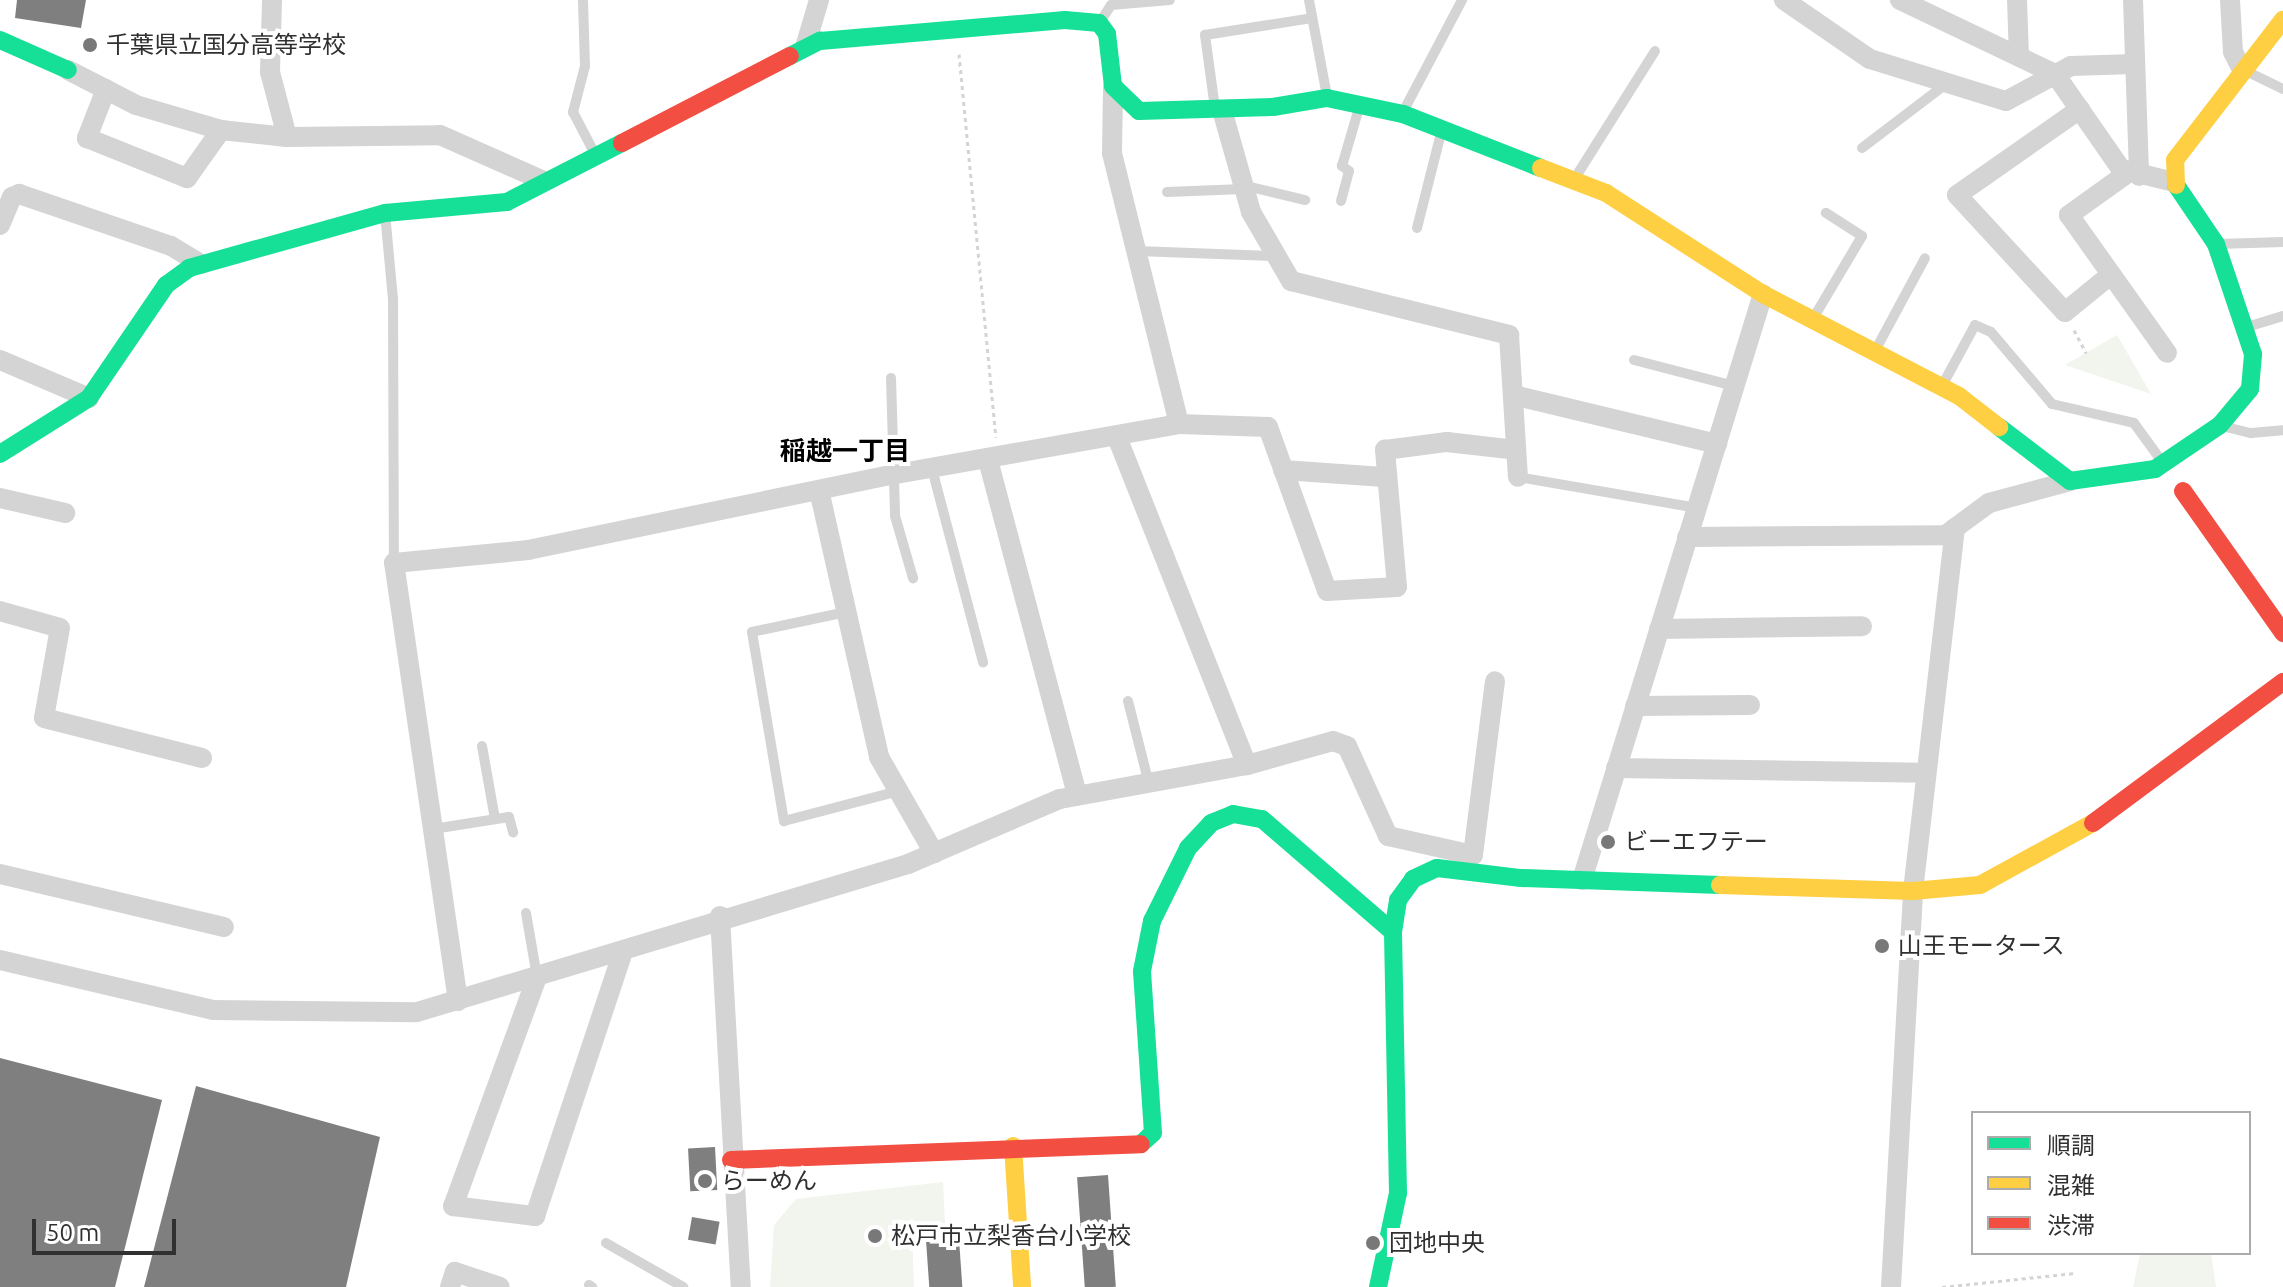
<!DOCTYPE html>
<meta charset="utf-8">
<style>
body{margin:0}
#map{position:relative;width:2283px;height:1287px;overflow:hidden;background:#fff;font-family:Ubuntu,"Noto Sans JP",sans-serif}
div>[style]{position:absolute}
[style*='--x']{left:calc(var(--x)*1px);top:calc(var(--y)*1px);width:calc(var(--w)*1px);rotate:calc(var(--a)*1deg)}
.green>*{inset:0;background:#f1f5ed}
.building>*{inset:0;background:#7f7f7f;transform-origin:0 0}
.path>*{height:3px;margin-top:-1.5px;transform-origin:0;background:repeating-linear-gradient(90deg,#d4d4d4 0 4px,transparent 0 8px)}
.lane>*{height:10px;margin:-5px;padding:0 5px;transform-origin:5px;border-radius:5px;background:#d4d4d4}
.street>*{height:20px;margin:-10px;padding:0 10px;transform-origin:10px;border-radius:10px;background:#d4d4d4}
.fast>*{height:18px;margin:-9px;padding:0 9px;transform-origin:9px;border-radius:9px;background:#16e098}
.slow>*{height:18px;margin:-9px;padding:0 9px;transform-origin:9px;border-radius:9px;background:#ffcf43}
.jam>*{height:18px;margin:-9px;padding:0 9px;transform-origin:9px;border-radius:9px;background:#f24e42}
.dots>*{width:22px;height:22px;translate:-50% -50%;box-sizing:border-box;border:4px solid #fff;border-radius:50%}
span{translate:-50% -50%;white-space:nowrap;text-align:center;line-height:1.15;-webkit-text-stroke:8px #fff;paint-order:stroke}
.poi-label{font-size:24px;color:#303030}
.left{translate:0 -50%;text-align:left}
.neighbourhood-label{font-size:26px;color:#000;font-weight:700}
.legend{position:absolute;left:1971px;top:1111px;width:280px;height:144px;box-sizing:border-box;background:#fff;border:2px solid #acacac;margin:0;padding:10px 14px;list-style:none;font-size:24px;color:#303030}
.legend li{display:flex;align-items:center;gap:16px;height:40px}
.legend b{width:40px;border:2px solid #acacac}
.scale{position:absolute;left:32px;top:1219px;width:144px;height:36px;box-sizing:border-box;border:4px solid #303030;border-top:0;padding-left:10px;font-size:24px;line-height:28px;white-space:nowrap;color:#303030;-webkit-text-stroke:6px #fff;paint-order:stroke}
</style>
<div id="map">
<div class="green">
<div style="clip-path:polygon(2117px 335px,2151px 394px,2065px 365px)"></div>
<div style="clip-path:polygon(943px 1182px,945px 1225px,912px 1234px,914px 1287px,770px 1287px,774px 1225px,796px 1199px)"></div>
<div style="clip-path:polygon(2211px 1253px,2216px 1287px,2133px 1287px,2140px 1254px)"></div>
</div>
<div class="building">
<div style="clip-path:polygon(17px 0,86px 0,81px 28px,15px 18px)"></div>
<div style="clip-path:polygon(0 1058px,162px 1100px,115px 1287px,0 1287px)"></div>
<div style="clip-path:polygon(196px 1086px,380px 1137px,346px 1287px,144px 1287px)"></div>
<div style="left:715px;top:1147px;width:43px;height:27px;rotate:87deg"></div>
<div style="left:1108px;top:1175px;width:112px;height:31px;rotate:86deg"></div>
<div style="left:692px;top:1217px;width:28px;height:23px;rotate:10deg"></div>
<div style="left:959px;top:1239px;width:48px;height:33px;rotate:86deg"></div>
</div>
<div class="path">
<div style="--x:959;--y:54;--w:385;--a:84.5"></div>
<div style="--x:2074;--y:330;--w:26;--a:62"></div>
<div style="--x:1942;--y:1287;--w:134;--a:-6"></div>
</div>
<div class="lane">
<div style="--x:583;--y:0;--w:66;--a:88.3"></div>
<div style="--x:585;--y:66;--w:48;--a:104.6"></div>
<div style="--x:573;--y:112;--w:47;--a:62.4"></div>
<div style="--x:1309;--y:0;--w:98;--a:79.4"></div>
<div style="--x:1100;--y:22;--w:20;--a:-57"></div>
<div style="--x:1111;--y:5;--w:59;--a:-4.8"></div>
<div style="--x:2248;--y:72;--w:39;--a:26"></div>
<div style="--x:1215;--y:108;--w:74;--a:-97.8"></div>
<div style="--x:1205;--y:35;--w:108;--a:-9"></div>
<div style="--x:1403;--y:112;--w:127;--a:-62.2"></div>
<div style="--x:1862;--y:148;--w:106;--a:-37.3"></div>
<div style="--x:1575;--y:178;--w:150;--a:-57.8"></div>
<div style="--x:1242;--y:185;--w:65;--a:13.4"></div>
<div style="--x:1167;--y:192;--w:76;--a:-2.3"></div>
<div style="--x:1341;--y:201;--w:31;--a:-75"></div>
<div style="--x:1349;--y:171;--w:9;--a:-144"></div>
<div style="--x:1342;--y:166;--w:60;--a:-73.7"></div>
<div style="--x:385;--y:213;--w:86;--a:84.7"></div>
<div style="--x:393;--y:299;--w:264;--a:89.8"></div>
<div style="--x:1417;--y:228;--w:98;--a:-75.8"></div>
<div style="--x:2218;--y:244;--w:65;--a:-1.8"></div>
<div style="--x:1137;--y:251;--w:138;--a:2.1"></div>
<div style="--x:1814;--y:317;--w:94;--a:-59.3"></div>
<div style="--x:1862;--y:236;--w:43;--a:-147.4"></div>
<div style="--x:2247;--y:327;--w:38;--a:-17"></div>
<div style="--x:1876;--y:349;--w:103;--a:-61.7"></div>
<div style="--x:1634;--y:360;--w:103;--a:14.6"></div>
<div style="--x:891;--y:378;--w:138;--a:88.3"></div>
<div style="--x:895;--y:516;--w:65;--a:73.8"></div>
<div style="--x:1943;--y:384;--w:67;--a:-61.5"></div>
<div style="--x:1975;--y:325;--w:17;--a:24"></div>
<div style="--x:1991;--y:332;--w:94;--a:49.7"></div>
<div style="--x:2052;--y:404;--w:84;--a:13"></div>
<div style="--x:2134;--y:423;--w:49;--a:54.1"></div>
<div style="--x:2222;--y:426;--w:30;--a:14"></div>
<div style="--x:2251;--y:433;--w:32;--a:-5"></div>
<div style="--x:932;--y:469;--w:200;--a:75.2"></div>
<div style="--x:1518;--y:477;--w:182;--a:9.8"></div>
<div style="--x:846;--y:612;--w:96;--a:168"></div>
<div style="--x:752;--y:632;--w:192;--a:80.4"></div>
<div style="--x:784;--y:821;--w:118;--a:-14.7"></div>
<div style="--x:1128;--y:701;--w:86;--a:75.8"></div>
<div style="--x:482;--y:746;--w:74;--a:79.9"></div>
<div style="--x:433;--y:829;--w:77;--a:-9"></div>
<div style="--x:509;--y:817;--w:16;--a:75"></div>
<div style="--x:526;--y:913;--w:65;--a:80.2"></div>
<div style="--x:606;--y:1243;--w:89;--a:29.7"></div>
<div style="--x:589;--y:1285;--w:4;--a:34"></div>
</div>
<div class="street">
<div style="--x:272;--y:0;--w:72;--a:91.6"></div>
<div style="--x:270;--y:72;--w:67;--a:75.3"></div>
<div style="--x:1784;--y:0;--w:104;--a:34.5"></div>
<div style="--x:1870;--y:59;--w:142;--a:17.2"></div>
<div style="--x:2006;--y:101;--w:74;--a:-28.3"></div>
<div style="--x:2071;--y:66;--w:64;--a:-1.8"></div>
<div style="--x:1900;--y:0;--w:172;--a:25.5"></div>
<div style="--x:2055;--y:74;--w:116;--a:55.2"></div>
<div style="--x:2121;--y:169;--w:55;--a:13.8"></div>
<div style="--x:2017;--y:0;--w:56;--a:88"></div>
<div style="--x:2133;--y:0;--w:176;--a:88"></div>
<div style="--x:2230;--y:0;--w:52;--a:86.7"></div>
<div style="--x:2233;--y:52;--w:20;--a:63"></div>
<div style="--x:805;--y:47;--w:49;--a:-73.4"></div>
<div style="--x:68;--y:70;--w:76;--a:27.2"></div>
<div style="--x:136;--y:105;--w:89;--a:16.4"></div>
<div style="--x:221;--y:130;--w:66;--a:6.1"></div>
<div style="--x:287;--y:137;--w:153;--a:-0.7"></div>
<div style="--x:440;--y:135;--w:114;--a:23.9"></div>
<div style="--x:106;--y:89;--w:53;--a:111.2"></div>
<div style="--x:87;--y:138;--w:108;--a:21.8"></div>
<div style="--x:187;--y:178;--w:59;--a:-54.7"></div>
<div style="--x:2080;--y:109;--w:150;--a:145"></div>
<div style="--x:1957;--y:195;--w:159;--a:47.3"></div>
<div style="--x:2065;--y:312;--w:55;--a:-39.1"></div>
<div style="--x:1222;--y:110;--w:106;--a:74.1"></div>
<div style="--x:1251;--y:212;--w:80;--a:59.9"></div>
<div style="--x:1291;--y:281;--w:225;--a:13.9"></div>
<div style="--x:1509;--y:335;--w:142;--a:86.4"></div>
<div style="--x:2129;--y:172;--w:74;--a:144.4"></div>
<div style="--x:2069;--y:215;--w:169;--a:54.6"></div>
<div style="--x:0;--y:225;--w:30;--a:-67"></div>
<div style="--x:12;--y:197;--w:8;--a:-23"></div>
<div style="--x:19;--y:194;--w:161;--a:18.9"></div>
<div style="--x:171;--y:246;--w:35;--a:31"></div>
<div style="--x:0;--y:360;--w:97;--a:23.1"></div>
<div style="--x:1513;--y:395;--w:210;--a:13.5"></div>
<div style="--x:1179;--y:424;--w:89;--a:1.9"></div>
<div style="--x:1268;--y:427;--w:174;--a:70.2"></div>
<div style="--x:1327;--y:591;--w:70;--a:-3.3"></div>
<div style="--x:1397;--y:587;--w:138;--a:-95"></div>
<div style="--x:1385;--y:450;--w:63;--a:-7.4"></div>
<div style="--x:1447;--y:442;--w:69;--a:6.6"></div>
<div style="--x:1117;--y:437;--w:353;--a:68.4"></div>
<div style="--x:1247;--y:765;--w:89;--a:-15.6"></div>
<div style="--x:1333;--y:741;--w:15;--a:20"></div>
<div style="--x:1347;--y:746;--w:99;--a:65.5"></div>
<div style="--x:1388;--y:836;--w:87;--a:12.6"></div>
<div style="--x:1473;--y:855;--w:175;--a:-82.8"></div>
<div style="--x:988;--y:460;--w:347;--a:75.1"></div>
<div style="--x:1283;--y:470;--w:101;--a:4"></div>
<div style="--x:819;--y:490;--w:274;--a:77.3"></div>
<div style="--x:879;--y:757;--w:111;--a:60.2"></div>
<div style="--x:0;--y:498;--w:67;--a:13"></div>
<div style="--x:1687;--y:537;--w:259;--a:-0.4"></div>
<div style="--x:1946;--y:535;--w:11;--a:-38"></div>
<div style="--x:0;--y:611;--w:62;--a:15.8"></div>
<div style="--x:60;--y:628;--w:91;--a:100.1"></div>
<div style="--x:44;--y:718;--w:163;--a:14.2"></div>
<div style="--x:1659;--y:629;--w:203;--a:-0.8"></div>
<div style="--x:1635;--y:706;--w:115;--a:-0.5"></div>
<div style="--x:1616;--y:768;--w:307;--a:0.9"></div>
<div style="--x:0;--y:874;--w:230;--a:13.3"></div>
<div style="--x:1582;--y:880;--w:613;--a:-72.84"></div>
<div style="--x:720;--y:916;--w:372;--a:86.8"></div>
<div style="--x:0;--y:960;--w:219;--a:13.2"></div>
<div style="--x:213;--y:1010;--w:204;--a:0.6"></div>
<div style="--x:417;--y:1012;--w:513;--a:-16.77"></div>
<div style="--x:908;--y:864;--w:165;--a:-23.2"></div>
<div style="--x:1060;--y:799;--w:190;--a:-10.3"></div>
<div style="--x:537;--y:977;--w:244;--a:110.1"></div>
<div style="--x:453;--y:1206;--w:83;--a:7"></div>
<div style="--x:535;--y:1216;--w:276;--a:-71.6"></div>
<div style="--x:458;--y:1001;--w:443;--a:-98.3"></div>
<div style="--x:394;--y:563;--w:135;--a:-5.5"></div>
<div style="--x:528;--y:550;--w:376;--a:-11.7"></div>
<div style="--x:896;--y:474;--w:287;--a:-10"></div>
<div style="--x:1179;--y:424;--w:279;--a:-103.9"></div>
<div style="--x:1112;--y:153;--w:67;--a:-89.1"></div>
<div style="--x:450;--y:1287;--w:16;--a:-72"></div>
<div style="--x:455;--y:1272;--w:47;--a:18.4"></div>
<div style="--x:1891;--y:1287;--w:397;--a:-86.8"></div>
<div style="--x:1913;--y:891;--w:365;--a:-83.4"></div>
<div style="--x:1955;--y:528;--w:42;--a:-36.3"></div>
<div style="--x:1989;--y:503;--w:84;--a:-15.2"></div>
</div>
<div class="fast">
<div style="--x:0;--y:40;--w:74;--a:23.8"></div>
<div style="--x:790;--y:56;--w:34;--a:-27"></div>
<div style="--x:820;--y:41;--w:246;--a:-4.9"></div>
<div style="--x:1065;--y:20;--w:34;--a:5"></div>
<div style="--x:1099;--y:23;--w:14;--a:54"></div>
<div style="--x:1107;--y:34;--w:52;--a:83.4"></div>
<div style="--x:1113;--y:86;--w:36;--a:44"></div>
<div style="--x:1139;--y:111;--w:134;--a:-1.7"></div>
<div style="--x:1273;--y:107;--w:55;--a:-9.5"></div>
<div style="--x:1327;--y:98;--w:78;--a:11.9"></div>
<div style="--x:1403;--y:114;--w:148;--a:21.4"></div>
<div style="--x:1999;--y:427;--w:89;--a:37.3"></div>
<div style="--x:2070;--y:481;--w:86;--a:-8"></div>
<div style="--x:2155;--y:469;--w:78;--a:-34.1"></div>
<div style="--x:2220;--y:425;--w:47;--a:-50.2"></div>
<div style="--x:2250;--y:389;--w:35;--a:-85"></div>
<div style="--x:2253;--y:354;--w:116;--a:-108.6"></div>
<div style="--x:2216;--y:244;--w:71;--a:-124.1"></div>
<div style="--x:0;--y:454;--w:105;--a:-32.2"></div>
<div style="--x:89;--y:398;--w:137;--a:-55.7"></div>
<div style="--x:166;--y:285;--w:29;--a:-36"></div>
<div style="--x:189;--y:268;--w:204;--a:-15.7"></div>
<div style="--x:385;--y:213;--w:122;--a:-5.2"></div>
<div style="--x:507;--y:202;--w:129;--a:-27.2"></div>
<div style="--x:1141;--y:1144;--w:16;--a:-43"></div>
<div style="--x:1153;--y:1133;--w:162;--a:-93.9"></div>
<div style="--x:1142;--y:971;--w:51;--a:-78.7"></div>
<div style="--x:1152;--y:921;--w:81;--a:-63.7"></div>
<div style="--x:1188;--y:848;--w:34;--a:-47"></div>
<div style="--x:1211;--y:823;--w:24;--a:-22"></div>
<div style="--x:1233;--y:814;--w:29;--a:10"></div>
<div style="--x:1262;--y:819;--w:173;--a:40.8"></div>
<div style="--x:1378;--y:1287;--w:96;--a:-78"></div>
<div style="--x:1398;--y:1193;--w:261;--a:-91.1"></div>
<div style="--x:1393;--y:932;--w:32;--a:-81"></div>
<div style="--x:1398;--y:900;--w:26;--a:-54"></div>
<div style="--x:1413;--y:879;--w:26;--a:-25"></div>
<div style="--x:1437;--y:868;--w:85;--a:6.8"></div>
<div style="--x:1521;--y:878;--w:199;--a:2"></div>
</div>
<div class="slow">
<div style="--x:1541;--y:168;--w:70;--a:21"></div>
<div style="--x:1606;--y:193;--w:187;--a:32.8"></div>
<div style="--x:1763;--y:294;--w:221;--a:27.5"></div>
<div style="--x:1959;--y:396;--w:51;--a:37.8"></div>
<div style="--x:2176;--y:185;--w:25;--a:-92"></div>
<div style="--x:2175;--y:160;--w:177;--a:-52.4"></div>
<div style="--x:1720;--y:885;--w:193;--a:1.8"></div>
<div style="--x:1913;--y:891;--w:67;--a:-5.1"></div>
<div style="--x:1980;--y:885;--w:129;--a:-28.8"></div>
<div style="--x:1013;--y:1146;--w:141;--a:86.3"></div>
</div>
<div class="jam">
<div style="--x:622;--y:143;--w:189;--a:-27.4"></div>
<div style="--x:2183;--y:491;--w:174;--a:54.8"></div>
<div style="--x:2093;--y:823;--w:237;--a:-36.6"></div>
<div style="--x:731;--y:1160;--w:410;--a:-2.2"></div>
</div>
<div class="dots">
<div style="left:90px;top:45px;background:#787878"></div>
<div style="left:1608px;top:842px;background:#787878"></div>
<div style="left:1882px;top:946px;background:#787878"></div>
<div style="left:705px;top:1181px;background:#787878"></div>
<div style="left:875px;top:1236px;background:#787878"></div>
<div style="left:1373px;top:1243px;background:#787878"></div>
</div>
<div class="poi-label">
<span class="left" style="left:106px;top:45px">千葉県立国分高等学校</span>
<span class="left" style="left:1624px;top:842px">ビーエフテー</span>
<span class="left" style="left:1898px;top:946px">山王モータース</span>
<span class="left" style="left:721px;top:1181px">らーめん</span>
<span class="left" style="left:891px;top:1236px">松戸市立梨香台小学校</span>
<span class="left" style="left:1389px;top:1243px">団地中央</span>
</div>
<div class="neighbourhood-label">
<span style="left:845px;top:451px">稲越一丁目</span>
</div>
<ul class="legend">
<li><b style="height:10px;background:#16e098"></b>順調</li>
<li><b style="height:10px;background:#ffcf43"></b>混雑</li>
<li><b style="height:10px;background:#f24e42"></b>渋滞</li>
</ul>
<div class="scale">50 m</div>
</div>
